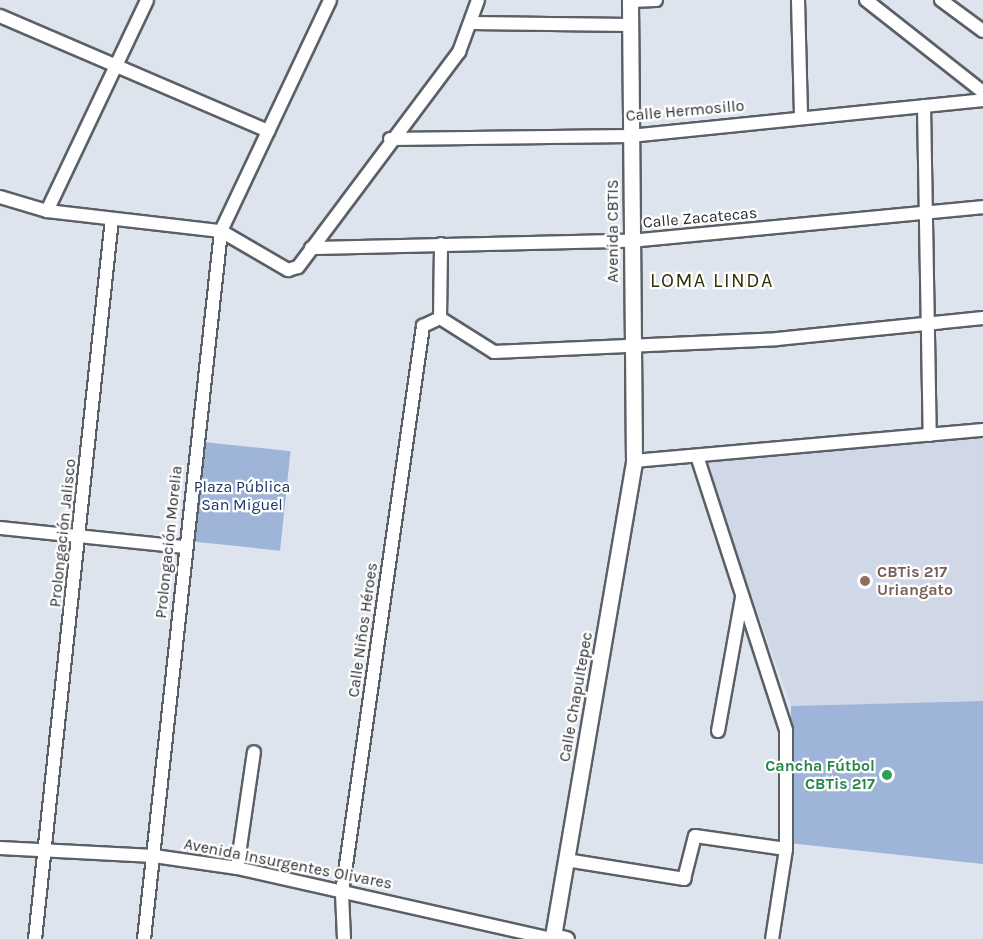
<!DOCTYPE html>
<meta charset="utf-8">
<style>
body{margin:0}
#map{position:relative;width:983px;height:939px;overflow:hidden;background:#dee4ed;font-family:Karla,sans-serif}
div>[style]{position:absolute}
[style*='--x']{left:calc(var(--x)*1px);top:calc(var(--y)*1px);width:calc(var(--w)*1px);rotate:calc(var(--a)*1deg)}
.built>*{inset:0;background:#d0d8e8}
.green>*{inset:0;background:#9eb4d9;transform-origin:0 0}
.roads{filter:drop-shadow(2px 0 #5b6067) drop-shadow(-2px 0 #5b6067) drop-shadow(0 2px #5b6067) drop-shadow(0 -2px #5b6067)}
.minor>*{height:12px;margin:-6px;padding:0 6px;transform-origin:6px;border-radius:6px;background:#fff}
.tertiary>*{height:15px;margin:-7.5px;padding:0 7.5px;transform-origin:7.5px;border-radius:7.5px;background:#fff}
.dots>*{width:16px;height:16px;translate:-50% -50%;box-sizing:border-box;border:3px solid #fff;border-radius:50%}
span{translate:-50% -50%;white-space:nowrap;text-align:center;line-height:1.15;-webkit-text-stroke:4.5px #fff;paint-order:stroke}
.street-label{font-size:16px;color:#2b2d31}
.park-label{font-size:16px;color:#183566}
.education-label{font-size:16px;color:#785e54;font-weight:700}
.left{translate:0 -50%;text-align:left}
.leisure-label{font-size:16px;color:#27864d;font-weight:700}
.right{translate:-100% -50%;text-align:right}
.quarter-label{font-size:20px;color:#312f04;letter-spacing:1.5px}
</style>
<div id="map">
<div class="built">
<div style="clip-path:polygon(983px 434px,983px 701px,791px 706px,704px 462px)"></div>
</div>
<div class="green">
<div style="left:203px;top:442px;width:88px;height:100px;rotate:6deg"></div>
<div style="clip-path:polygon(983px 701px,983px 864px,789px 843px,791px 706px)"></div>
</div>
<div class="roads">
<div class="minor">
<div style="--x:798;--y:0;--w:116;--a:88.5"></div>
<div style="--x:866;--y:0;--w:149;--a:38.2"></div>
<div style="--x:941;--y:0;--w:52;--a:36.4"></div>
<div style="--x:630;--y:1;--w:26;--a:-2"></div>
<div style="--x:0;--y:16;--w:292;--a:23.2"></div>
<div style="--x:471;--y:23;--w:159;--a:0.7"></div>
<div style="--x:924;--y:106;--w:329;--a:89"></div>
<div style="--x:390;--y:139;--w:240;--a:-0.7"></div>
<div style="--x:630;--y:136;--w:355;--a:-5.8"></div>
<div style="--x:0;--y:197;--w:49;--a:16.6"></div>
<div style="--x:47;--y:211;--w:175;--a:6.6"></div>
<div style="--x:221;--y:231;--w:78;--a:30.2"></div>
<div style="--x:288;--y:270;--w:10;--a:-17"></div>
<div style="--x:298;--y:267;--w:269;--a:-53.2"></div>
<div style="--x:459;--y:52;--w:55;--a:-69.9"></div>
<div style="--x:47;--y:211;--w:233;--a:-64.6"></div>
<div style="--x:311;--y:248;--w:320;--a:-1.3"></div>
<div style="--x:631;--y:241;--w:354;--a:-5.5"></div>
<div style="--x:440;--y:318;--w:64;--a:32.2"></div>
<div style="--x:494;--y:352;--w:283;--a:-2.6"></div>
<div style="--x:777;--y:339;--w:207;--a:-5.8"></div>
<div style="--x:440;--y:318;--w:74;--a:-89.2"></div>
<div style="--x:698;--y:459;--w:285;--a:72"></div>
<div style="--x:786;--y:730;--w:119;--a:90"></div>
<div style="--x:786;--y:849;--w:91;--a:98.8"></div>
<div style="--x:634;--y:461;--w:350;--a:-5.1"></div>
<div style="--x:0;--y:528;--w:185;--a:5.9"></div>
<div style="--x:718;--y:731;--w:136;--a:-79.8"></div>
<div style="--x:0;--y:848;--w:154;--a:3"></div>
<div style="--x:154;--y:856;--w:84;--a:8.2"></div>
<div style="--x:237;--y:868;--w:324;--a:12.7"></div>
<div style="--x:566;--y:860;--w:120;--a:9.1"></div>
<div style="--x:684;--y:879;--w:44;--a:-75.7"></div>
<div style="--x:695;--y:836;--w:92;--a:8.1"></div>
<div style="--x:237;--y:868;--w:117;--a:-81.7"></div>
<div style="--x:35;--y:939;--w:724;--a:-83.9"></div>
<div style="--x:144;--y:939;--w:712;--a:-83.79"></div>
<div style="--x:221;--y:231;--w:255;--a:-64.7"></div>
<div style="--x:344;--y:939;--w:46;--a:-92.5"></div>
<div style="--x:342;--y:893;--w:573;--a:-81.87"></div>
<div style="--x:423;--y:326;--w:19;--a:-25"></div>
</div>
<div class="tertiary">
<div style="--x:566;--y:939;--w:13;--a:-167"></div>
<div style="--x:553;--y:936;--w:482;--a:-80.3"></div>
<div style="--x:634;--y:461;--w:461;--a:-90.5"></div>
</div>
</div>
<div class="dots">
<div style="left:865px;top:581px;background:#8d6e63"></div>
<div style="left:887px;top:775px;background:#2e9e5b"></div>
</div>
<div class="street-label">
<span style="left:685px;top:111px;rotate:-5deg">Calle Hermosillo</span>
<span style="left:700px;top:218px;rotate:-5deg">Calle Zacatecas</span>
<span style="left:613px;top:231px;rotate:-90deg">Avenida CBTIS</span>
<span style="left:63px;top:533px;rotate:-84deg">Prolongación Jalisco</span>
<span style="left:169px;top:542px;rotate:-84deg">Prolongación Morelia</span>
<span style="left:363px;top:630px;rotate:-82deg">Calle Niños Héroes</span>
<span style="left:576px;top:697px;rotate:-80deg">Calle Chapultepec</span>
<span style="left:288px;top:864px;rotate:11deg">Avenida Insurgentes Olivares</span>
</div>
<div class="park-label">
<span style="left:242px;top:496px">Plaza Pública<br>San Miguel</span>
</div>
<div class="education-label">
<span class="left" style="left:877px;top:581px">CBTis 217<br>Uriangato</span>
</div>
<div class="leisure-label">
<span class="right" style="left:875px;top:775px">Cancha Fútbol<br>CBTis 217</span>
</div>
<div class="quarter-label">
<span style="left:712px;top:280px">LOMA LINDA</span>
</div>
</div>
